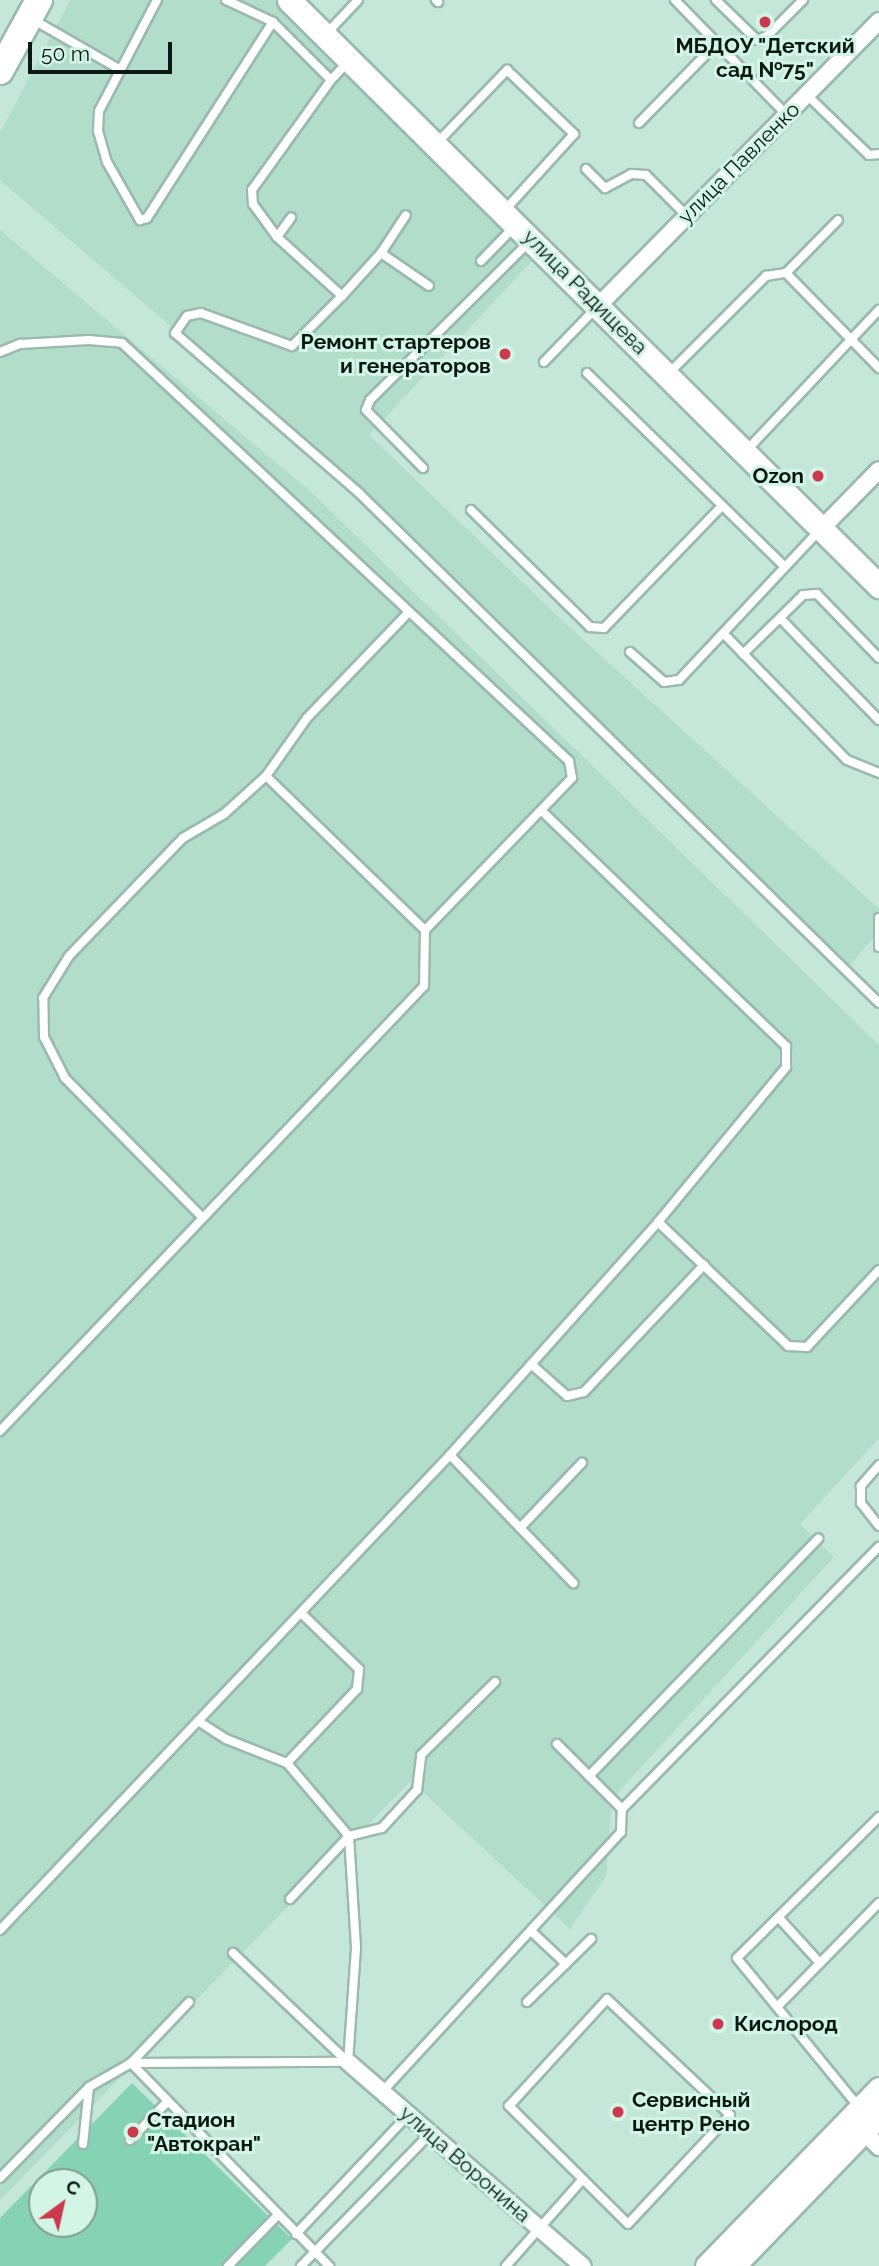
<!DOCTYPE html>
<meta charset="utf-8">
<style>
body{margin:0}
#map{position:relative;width:879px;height:2266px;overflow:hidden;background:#c5e7d9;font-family:Raleway,sans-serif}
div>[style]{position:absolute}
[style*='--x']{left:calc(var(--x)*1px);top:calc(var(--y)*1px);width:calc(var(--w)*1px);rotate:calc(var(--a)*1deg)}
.built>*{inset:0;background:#b2ddcb}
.green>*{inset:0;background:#86d2b5}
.roads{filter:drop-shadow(2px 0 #99baac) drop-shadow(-2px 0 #99baac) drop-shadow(0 2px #99baac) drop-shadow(0 -2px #99baac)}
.lane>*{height:8px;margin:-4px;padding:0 4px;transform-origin:4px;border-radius:4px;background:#fff}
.street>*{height:16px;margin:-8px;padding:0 8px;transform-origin:8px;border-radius:8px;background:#fff}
.secondary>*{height:23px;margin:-11.5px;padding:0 11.5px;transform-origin:11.5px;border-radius:11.5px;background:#fff}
.primary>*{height:26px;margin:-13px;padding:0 13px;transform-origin:13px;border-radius:13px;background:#fff}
.dots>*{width:19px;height:19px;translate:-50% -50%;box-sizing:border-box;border:4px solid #d2f5e6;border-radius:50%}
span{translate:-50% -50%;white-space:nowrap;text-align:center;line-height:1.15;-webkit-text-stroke:6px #d2f5e6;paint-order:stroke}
.poi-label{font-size:21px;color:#0c1813;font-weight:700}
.right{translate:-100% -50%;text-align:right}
.left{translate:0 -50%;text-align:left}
.street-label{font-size:21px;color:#0c1813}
.north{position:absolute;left:28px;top:2168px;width:70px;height:70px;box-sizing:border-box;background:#d2f5e6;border:2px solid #839d92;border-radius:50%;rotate:33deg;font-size:19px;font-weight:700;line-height:28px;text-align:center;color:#0c1813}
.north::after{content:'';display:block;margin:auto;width:24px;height:32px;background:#ca394c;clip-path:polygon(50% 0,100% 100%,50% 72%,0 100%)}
.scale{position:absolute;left:28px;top:42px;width:144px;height:32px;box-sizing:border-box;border:4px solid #0c1813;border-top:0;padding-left:9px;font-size:21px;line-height:24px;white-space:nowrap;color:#0c1813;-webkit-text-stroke:5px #d2f5e6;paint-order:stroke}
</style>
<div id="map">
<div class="built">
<div style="clip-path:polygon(70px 0,278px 0,534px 259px,369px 435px,565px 623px,879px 909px,879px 931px,849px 966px,319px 453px,0 180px,0 133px)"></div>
<div style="clip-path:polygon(0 230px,311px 492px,879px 1045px,879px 1438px,800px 1524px,834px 1557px,612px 1799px,606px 1876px,570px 1929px,411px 1781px,0 2200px)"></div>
</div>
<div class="green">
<div style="clip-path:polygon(evenodd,132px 2083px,292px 2239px,265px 2266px,0 2266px,0 2218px,132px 2083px,42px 2182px,84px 2182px,84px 2224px,42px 2224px,42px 2182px)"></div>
</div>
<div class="roads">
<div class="lane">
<div style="--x:157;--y:0;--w:125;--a:117.6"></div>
<div style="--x:99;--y:111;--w:20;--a:93"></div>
<div style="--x:98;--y:131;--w:32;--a:74"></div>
<div style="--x:107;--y:162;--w:67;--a:60.4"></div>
<div style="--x:140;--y:220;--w:7;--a:-16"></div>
<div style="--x:147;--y:218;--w:233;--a:-57.3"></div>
<div style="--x:273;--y:22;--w:52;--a:-154.9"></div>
<div style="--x:436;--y:0;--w:3;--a:45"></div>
<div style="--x:675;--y:0;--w:161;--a:45.8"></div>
<div style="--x:716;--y:0;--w:57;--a:44.3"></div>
<div style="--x:757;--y:40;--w:11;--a:-22"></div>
<div style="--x:767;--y:36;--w:51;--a:-45"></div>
<div style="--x:32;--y:19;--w:100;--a:29.9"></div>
<div style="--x:273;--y:22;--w:82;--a:45"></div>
<div style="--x:331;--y:80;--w:135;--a:125.7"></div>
<div style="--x:252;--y:190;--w:14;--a:86"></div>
<div style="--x:253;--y:204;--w:41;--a:54"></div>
<div style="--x:277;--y:237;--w:88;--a:42.2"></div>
<div style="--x:342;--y:296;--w:58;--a:-47.8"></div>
<div style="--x:381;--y:253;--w:45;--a:-56.7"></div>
<div style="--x:327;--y:33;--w:45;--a:-46.8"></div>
<div style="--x:331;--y:80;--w:25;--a:-47"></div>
<div style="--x:807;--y:95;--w:86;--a:44.1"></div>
<div style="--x:869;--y:155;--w:10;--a:-6"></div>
<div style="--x:639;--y:123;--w:112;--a:-45.7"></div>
<div style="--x:436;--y:144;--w:103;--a:-46.2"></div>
<div style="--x:507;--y:70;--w:93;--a:43.7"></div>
<div style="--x:574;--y:134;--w:103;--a:132.2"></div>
<div style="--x:586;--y:169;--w:27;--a:45"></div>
<div style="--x:605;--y:188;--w:30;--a:-28"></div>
<div style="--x:631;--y:174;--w:15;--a:4"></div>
<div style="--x:646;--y:175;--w:57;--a:45"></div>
<div style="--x:277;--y:237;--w:24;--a:-54"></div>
<div style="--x:381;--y:253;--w:58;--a:34.5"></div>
<div style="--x:481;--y:261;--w:49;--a:-45.8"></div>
<div style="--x:786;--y:273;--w:133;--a:45.6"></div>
<div style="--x:342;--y:296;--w:71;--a:135"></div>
<div style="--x:292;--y:346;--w:97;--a:-160.1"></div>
<div style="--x:201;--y:313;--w:14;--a:168"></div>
<div style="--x:187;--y:316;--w:21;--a:125"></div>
<div style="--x:175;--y:333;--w:244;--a:41"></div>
<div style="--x:359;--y:493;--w:728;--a:44.44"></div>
<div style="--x:0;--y:352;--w:22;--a:-22"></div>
<div style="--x:20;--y:344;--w:69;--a:-3.3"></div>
<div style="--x:89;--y:340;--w:33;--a:5"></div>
<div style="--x:122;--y:343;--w:612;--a:43.08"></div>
<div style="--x:569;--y:761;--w:17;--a:80"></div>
<div style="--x:572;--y:778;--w:211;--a:134"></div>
<div style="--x:425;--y:930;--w:56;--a:91"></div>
<div style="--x:424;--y:986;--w:615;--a:133.62"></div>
<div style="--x:544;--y:362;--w:75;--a:-46.1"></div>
<div style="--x:587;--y:373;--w:277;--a:44.4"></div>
<div style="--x:668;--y:374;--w:139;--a:-45"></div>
<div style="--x:766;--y:276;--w:20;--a:-9"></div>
<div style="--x:786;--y:273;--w:74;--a:-45.5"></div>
<div style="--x:746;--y:451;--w:194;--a:-46.7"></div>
<div style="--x:423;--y:468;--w:81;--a:-134.5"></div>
<div style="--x:366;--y:410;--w:11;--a:-68"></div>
<div style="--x:370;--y:400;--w:226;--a:-44.8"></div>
<div style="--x:471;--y:510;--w:167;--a:44.5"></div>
<div style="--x:590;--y:627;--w:14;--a:4"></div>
<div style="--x:604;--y:628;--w:170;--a:-46"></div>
<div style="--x:780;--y:618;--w:142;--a:45.9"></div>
<div style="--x:723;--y:633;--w:177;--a:45.7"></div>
<div style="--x:847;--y:760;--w:35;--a:22"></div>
<div style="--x:630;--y:652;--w:45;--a:41.4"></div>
<div style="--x:664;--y:682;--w:15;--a:-8"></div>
<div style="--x:679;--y:680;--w:206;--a:-46.8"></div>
<div style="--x:743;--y:654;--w:84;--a:-44.5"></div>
<div style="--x:803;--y:595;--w:14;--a:-4"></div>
<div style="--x:817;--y:594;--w:89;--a:45.9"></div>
<div style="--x:266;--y:776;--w:71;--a:-54.7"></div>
<div style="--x:307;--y:718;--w:146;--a:-46.1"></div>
<div style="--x:879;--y:918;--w:29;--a:90"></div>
<div style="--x:203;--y:1218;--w:197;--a:-134.6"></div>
<div style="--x:65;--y:1078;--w:46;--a:-117.1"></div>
<div style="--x:44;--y:1037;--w:39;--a:-91"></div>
<div style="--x:43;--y:998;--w:49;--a:-58.2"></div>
<div style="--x:69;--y:956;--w:164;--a:-46"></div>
<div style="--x:183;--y:838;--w:48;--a:-30.3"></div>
<div style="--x:224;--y:814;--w:57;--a:-42.1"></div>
<div style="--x:266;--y:776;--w:221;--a:44.1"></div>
<div style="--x:658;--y:1222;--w:180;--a:43.6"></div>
<div style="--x:788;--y:1346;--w:19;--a:3"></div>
<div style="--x:807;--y:1347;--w:105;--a:-46.9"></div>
<div style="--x:531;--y:1364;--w:48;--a:41.6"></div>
<div style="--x:567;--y:1396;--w:17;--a:-13"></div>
<div style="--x:584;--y:1392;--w:175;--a:-46.6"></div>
<div style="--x:450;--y:1455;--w:178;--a:46.1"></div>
<div style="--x:879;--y:1465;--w:28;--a:131"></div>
<div style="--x:861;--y:1486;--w:17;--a:90"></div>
<div style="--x:861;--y:1503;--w:29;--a:52"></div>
<div style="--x:520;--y:1528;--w:90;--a:-46.4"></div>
<div style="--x:198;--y:1721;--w:33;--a:33"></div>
<div style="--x:226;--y:1739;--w:66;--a:21.5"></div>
<div style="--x:287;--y:1763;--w:96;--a:49.7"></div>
<div style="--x:349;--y:1836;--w:34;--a:-14"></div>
<div style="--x:382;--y:1828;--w:52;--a:-47.4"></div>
<div style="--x:417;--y:1790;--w:35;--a:-83"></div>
<div style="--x:421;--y:1755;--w:104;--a:-44.6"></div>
<div style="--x:557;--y:1744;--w:92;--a:45"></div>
<div style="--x:287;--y:1763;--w:102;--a:-46.6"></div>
<div style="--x:357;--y:1689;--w:20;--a:-84"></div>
<div style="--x:359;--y:1669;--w:81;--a:-136"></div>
<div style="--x:589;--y:1776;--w:330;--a:-46"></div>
<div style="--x:290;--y:1899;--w:86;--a:-46.9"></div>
<div style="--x:349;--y:1836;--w:112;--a:86.4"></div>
<div style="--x:356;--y:1948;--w:114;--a:94"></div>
<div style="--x:779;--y:1918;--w:61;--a:47.7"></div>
<div style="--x:0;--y:1930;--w:654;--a:-46.55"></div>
<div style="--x:450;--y:1455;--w:312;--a:-48.2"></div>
<div style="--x:658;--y:1222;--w:201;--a:-50.4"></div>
<div style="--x:786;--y:1067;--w:21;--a:-90"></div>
<div style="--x:786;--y:1046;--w:339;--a:-136.1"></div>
<div style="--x:531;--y:1931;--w:48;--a:43.3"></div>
<div style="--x:233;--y:1953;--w:158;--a:43.5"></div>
<div style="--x:607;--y:1999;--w:169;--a:43.3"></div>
<div style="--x:730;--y:2115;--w:149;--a:133.1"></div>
<div style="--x:628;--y:2224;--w:168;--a:-135.2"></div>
<div style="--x:509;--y:2106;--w:145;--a:-47.5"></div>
<div style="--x:527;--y:2002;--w:90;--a:-44.5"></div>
<div style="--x:778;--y:2006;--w:144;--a:-45.6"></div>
<div style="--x:131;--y:2063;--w:284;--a:45.7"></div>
<div style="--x:131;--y:2063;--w:217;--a:-0.3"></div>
<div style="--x:382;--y:2092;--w:353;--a:-47.4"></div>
<div style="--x:621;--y:1832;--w:23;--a:-88"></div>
<div style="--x:622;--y:1809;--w:367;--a:-45.6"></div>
<div style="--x:858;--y:2106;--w:191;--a:-129.3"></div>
<div style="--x:737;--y:1958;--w:200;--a:-44.8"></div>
<div style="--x:130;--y:2140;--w:54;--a:-45.7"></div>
<div style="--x:83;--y:2144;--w:57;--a:-84"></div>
<div style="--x:0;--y:2178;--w:127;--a:-45.6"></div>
<div style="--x:89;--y:2087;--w:48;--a:-29.7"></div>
<div style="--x:131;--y:2063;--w:84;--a:-46.4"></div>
<div style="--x:296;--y:2234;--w:163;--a:-46.7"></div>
<div style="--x:228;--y:2266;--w:71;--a:-45.6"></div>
<div style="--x:301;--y:2266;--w:185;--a:-45.7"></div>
<div style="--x:506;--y:2266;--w:116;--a:-48.5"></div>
</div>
<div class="street">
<div style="--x:599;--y:305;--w:399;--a:-45.4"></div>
<div style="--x:822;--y:528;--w:81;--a:-45.5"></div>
<div style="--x:348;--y:2062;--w:311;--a:41"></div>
<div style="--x:863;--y:2131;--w:23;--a:45"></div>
</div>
<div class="secondary">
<div style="--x:289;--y:0;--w:832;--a:44.81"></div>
<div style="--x:707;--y:2266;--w:247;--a:-45.8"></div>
<div style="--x:733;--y:2266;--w:210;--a:-46"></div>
</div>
<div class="primary">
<div style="--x:0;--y:71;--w:81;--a:-61.2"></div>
</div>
</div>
<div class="dots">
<div style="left:765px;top:22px;background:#ca394c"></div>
<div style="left:505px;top:354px;background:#ca394c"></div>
<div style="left:818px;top:476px;background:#ca394c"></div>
<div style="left:718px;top:2024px;background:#ca394c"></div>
<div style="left:618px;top:2112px;background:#ca394c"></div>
<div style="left:133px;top:2132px;background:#ca394c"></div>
</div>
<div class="poi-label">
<span style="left:765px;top:58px">МБДОУ "Детский<br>сад №75"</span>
<span class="right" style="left:491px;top:354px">Ремонт стартеров<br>и генераторов</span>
<span class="right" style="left:804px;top:476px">Ozon</span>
<span class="left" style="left:734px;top:2024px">Кислород</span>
<span class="left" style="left:632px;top:2112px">Сервисный<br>центр Рено</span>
<span class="left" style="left:147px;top:2132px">Стадион<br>"Автокран"</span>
</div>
<div class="street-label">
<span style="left:739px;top:163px;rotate:-45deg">улица Павленко</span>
<span style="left:585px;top:292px;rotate:45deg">улица Радищева</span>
<span style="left:465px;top:2164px;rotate:41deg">улица Воронина</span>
</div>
<div class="north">С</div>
<div class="scale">50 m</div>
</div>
